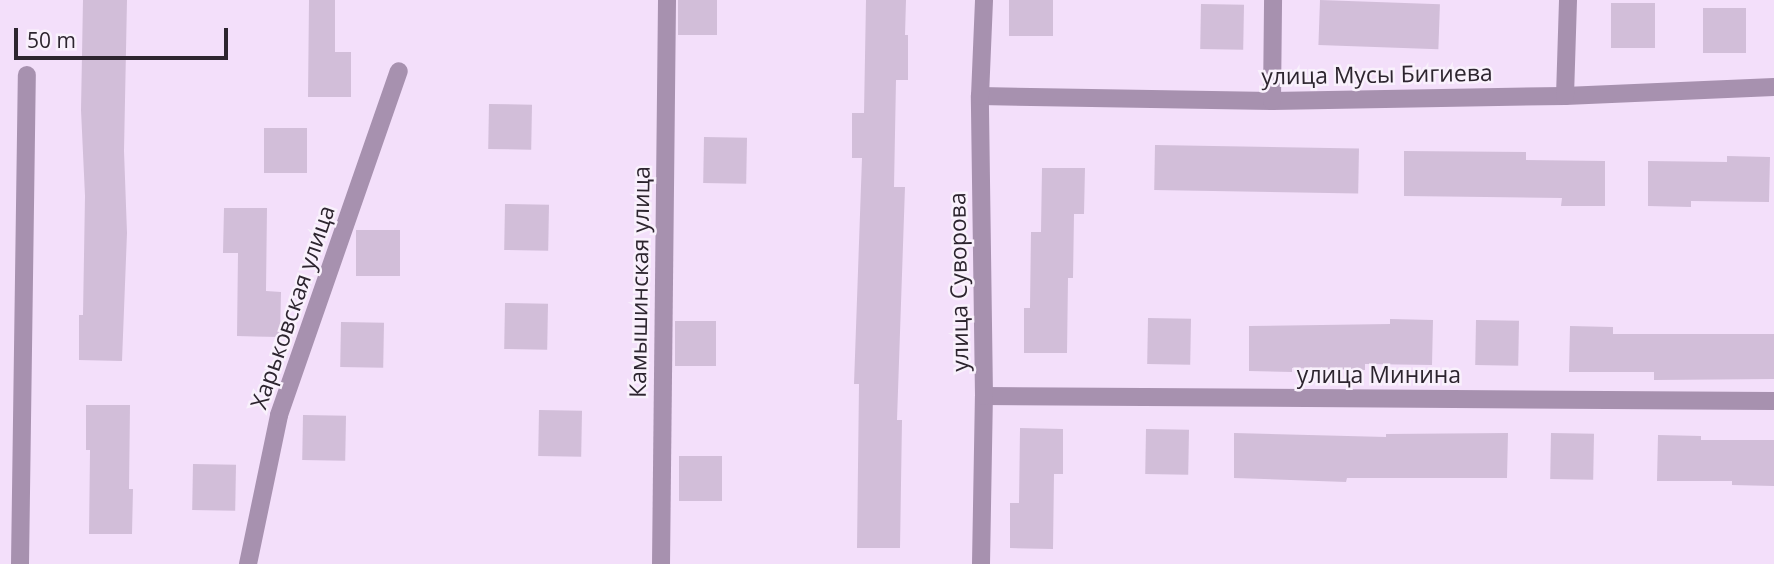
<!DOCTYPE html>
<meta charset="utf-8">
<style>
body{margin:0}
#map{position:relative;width:1774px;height:564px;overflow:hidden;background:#f3dffa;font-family:"Open Sans",sans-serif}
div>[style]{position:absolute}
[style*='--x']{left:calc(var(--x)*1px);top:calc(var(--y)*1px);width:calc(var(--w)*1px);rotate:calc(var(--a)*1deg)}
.building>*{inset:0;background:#d2bed9;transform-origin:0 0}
.street>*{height:18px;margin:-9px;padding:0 9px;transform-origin:9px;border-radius:9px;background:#a791af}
span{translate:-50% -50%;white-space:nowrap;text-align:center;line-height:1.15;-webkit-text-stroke:5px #f9f1fc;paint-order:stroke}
.street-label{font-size:23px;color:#2d252f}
.scale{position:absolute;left:14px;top:28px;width:214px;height:32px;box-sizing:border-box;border:4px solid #2d252f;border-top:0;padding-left:9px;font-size:21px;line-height:24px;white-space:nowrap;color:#2d252f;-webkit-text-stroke:5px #f9f1fc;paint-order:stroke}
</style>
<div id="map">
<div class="building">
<div style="clip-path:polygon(83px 0,127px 0,124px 151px,127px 233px,122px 361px,79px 360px,79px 315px,83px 315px,85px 196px,81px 110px)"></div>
<div style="clip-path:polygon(309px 0,335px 0,335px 52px,351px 52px,351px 97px,308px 97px)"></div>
<div style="left:678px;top:0;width:39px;height:35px"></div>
<div style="clip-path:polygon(866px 0,906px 0,905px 35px,908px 35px,908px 80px,896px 80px,894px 187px,905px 187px,897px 420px,902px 420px,900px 548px,857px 548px,859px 384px,854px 384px,862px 158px,852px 158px,852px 113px,864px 113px)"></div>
<div style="left:1009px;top:0;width:44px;height:36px"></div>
<div style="left:1320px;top:0;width:120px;height:45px;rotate:2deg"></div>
<div style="left:1611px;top:3px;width:44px;height:45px"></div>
<div style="left:1201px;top:4px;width:43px;height:45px;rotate:1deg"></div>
<div style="left:1703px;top:8px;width:43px;height:45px"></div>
<div style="left:489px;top:104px;width:43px;height:45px;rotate:1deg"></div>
<div style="left:264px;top:128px;width:43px;height:45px"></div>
<div style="left:704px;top:137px;width:43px;height:46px;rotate:1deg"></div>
<div style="left:1155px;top:145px;width:204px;height:45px;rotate:1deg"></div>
<div style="clip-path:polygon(1404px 151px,1526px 152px,1526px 160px,1605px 161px,1605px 206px,1561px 206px,1562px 198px,1404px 196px)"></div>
<div style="clip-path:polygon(1727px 156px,1770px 157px,1769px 202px,1691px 201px,1691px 207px,1648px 206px,1648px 161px,1727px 162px)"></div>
<div style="clip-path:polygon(1042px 168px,1085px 168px,1084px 214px,1074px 214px,1073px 278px,1068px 278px,1067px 353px,1024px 353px,1024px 308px,1030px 308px,1031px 232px,1041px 232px)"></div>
<div style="left:505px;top:204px;width:44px;height:46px;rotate:1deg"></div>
<div style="clip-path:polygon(224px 208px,267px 208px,266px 291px,281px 292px,280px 337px,237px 336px,238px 253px,223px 253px)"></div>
<div style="left:356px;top:230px;width:44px;height:46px"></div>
<div style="left:505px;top:303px;width:43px;height:46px;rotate:1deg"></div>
<div style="left:1148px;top:318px;width:43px;height:46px;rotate:1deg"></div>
<div style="clip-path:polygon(1390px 319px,1433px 320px,1432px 365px,1365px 364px,1365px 370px,1292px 368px,1292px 372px,1249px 371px,1249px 326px,1390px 324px)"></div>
<div style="left:1476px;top:320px;width:43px;height:45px;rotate:1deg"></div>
<div style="left:675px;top:321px;width:41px;height:45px"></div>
<div style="left:341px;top:322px;width:43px;height:45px;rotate:1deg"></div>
<div style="clip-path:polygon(1570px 326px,1613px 327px,1613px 334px,1774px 334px,1774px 379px,1654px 380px,1654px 372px,1569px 372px)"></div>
<div style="clip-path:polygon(86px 405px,130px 405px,129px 489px,133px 489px,132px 534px,89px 534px,90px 450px,86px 450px)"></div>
<div style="left:539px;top:410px;width:43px;height:46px;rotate:1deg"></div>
<div style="left:303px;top:415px;width:43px;height:45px;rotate:1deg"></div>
<div style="clip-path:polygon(1020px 428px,1063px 429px,1063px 474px,1054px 474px,1053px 549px,1010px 548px,1010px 503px,1019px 503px)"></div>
<div style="left:1146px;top:429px;width:43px;height:45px;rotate:1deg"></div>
<div style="clip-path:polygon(1234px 433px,1386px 437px,1386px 434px,1508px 433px,1507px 478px,1347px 478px,1346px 482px,1234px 478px)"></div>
<div style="left:1551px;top:433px;width:43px;height:46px;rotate:1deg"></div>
<div style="clip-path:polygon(1658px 435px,1701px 436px,1701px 440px,1774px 440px,1774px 486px,1732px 485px,1732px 481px,1657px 481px)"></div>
<div style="left:679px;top:456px;width:43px;height:45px"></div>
<div style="left:193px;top:464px;width:43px;height:46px;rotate:1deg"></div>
</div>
<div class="street">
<div style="--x:980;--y:96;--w:292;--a:1"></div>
<div style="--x:1272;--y:101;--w:293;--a:-1"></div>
<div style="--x:1565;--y:96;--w:209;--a:-2.5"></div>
<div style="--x:1565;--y:96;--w:96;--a:-88.2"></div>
<div style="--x:1272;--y:101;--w:101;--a:-89.4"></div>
<div style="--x:984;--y:396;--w:790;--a:0.36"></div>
<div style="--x:20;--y:564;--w:489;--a:-89.2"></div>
<div style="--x:248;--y:564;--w:152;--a:-78.2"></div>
<div style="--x:279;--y:415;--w:364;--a:-70.8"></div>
<div style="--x:661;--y:564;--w:564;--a:-89.39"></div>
<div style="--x:981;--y:564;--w:168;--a:-89"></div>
<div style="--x:984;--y:396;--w:300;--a:-90.8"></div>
<div style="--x:980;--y:96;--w:96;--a:-87.6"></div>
</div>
<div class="street-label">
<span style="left:1377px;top:74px;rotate:-1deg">улица Мусы Бигиева</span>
<span style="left:639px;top:282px;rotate:-89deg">Камышинская улица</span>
<span style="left:958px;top:282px;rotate:-91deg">улица Суворова</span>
<span style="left:292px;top:307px;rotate:-71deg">Харьковская улица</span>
<span style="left:1379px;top:374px">улица Минина</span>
</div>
<div class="scale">50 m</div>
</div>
